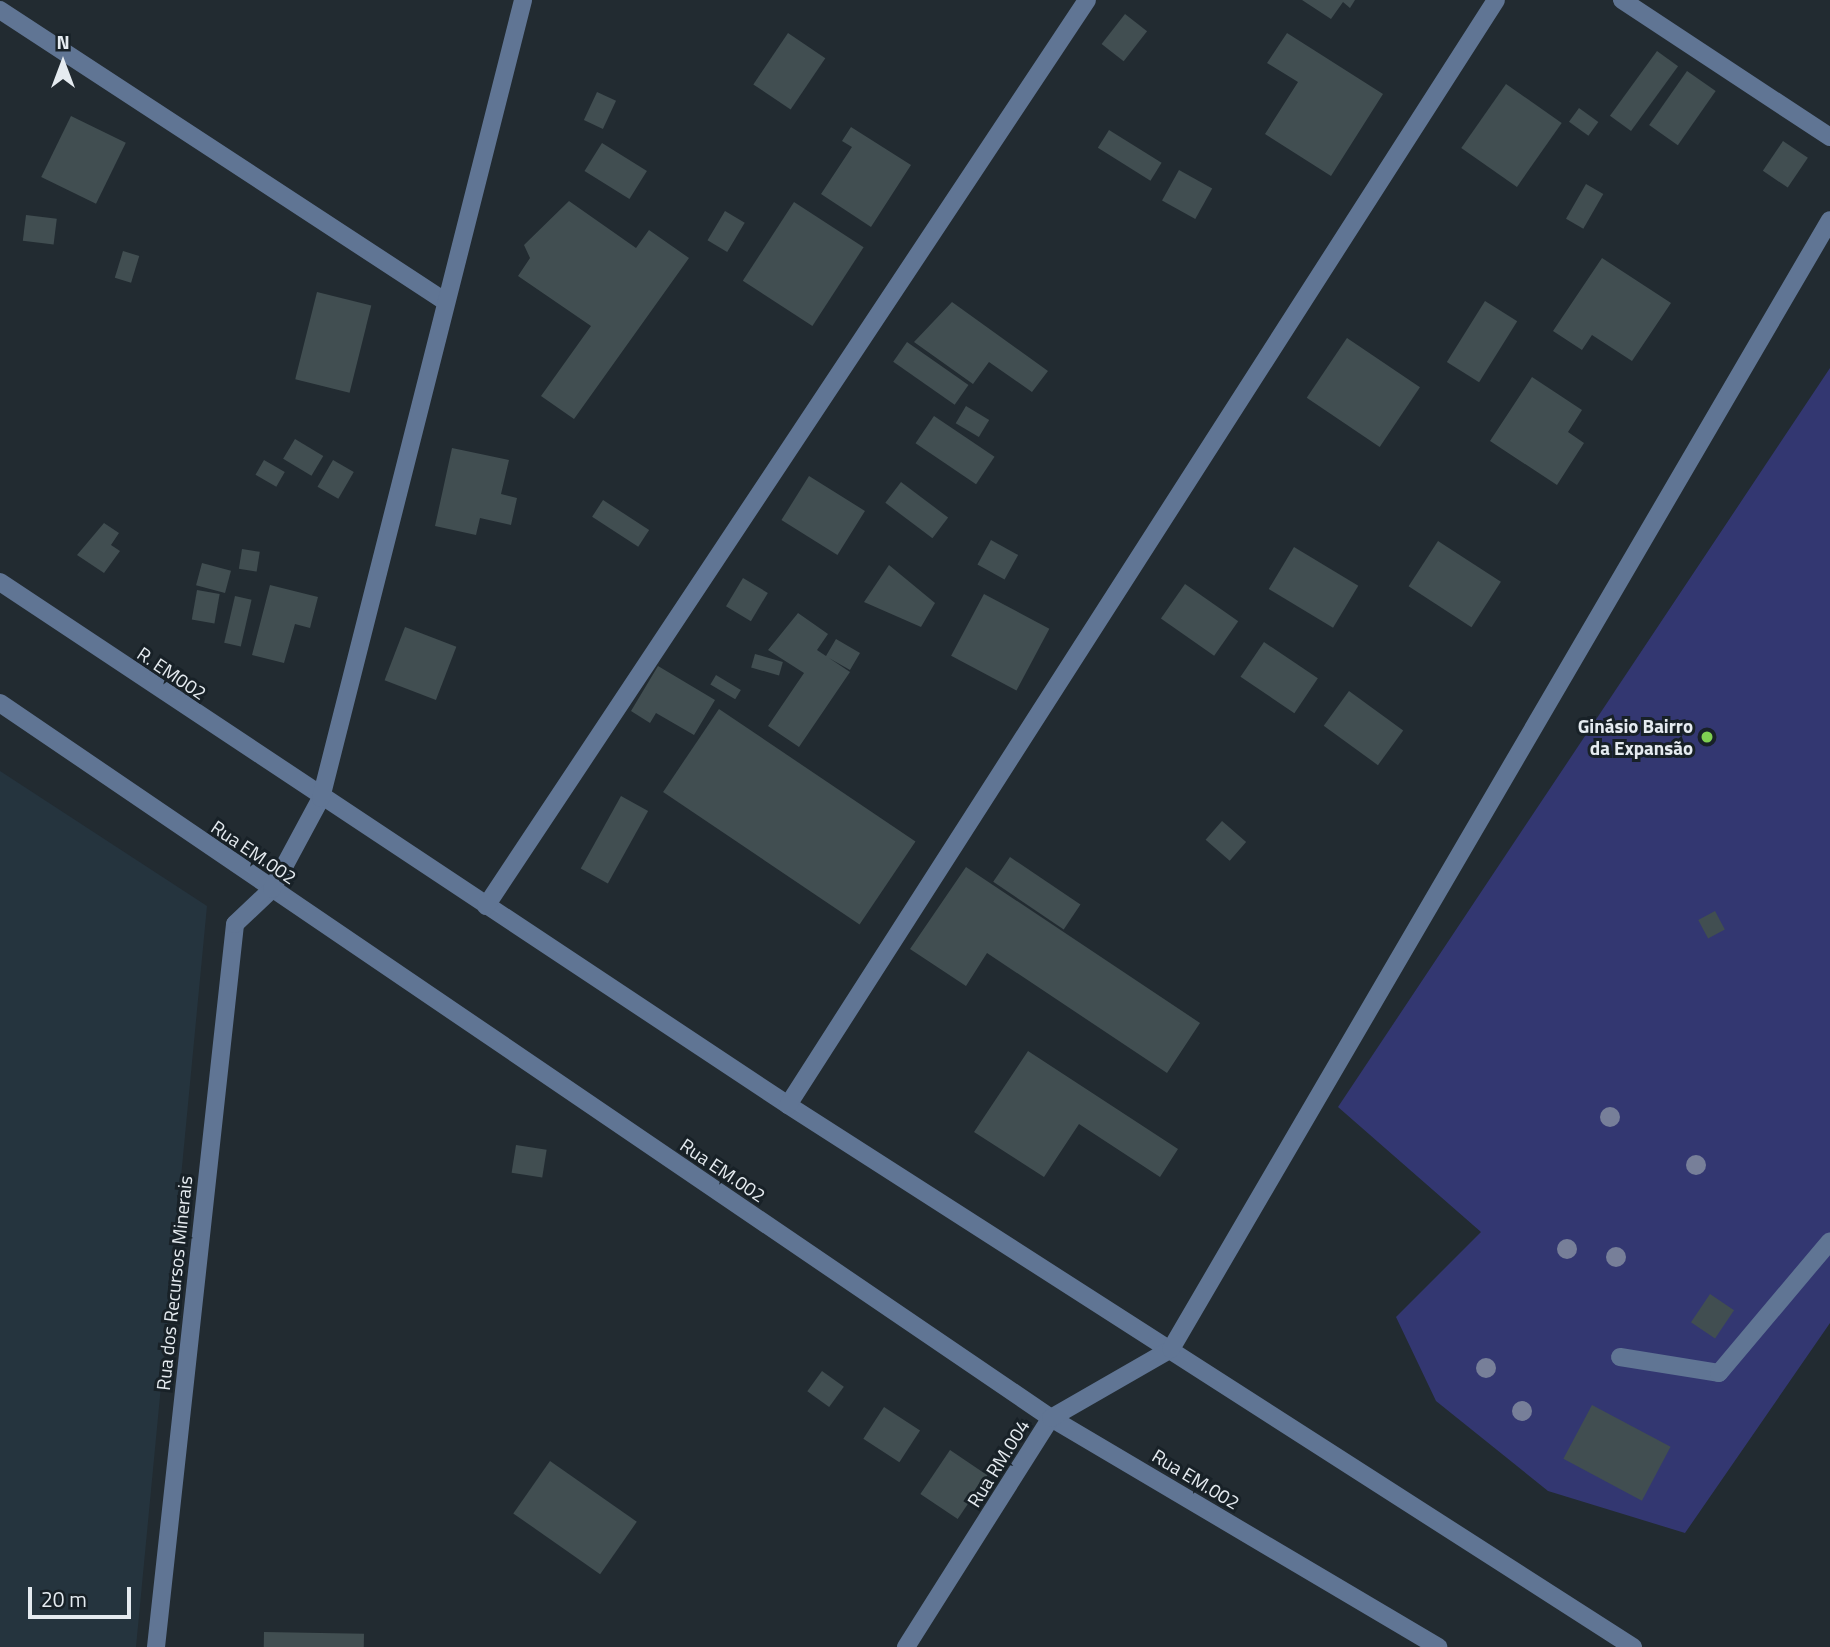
<!DOCTYPE html>
<meta charset="utf-8">
<style>
body{margin:0}
#map{position:relative;width:1830px;height:1647px;overflow:hidden;background:#222b31;font-family:"Titillium Web",sans-serif}
div>[style]{position:absolute}
[style*='--x']{left:calc(var(--x)*1px);top:calc(var(--y)*1px);width:calc(var(--w)*1px);rotate:calc(var(--a)*1deg)}
.built>*{inset:0;background:#25343e}
.green>*{inset:0;background:#333771}
.building>*{inset:0;background:#414e51;transform-origin:0 0}
.minor>*{height:18px;margin:-9px;padding:0 9px;transform-origin:9px;border-radius:9px;background:#607594}
.trees>*{width:20px;height:20px;margin:-10px;border-radius:50%;background:#777f99}
.dots>*{width:19px;height:19px;translate:-50% -50%;box-sizing:border-box;border:4px solid #182127;border-radius:50%}
span{translate:-50% -50%;white-space:nowrap;text-align:center;line-height:1.15;-webkit-text-stroke:6px #182127;paint-order:stroke}
.street-label{font-size:19px;color:#e5ebf0}
.poi-label{font-size:19px;color:#e5ebf0;font-weight:700}
.right{translate:-100% -50%;text-align:right}
.north{position:absolute;left:28px;top:28px;width:70px;height:70px;-webkit-text-stroke:5px #182127;paint-order:stroke;rotate:0deg;font-size:19px;font-weight:700;line-height:28px;text-align:center;color:#e5ebf0}
.north::after{content:'';display:block;margin:auto;width:24px;height:32px;background:#e5ebf0;clip-path:polygon(50% 0,100% 100%,50% 72%,0 100%)}
.scale{position:absolute;left:28px;top:1587px;width:103px;height:32px;box-sizing:border-box;border:4px solid #e5ebf0;border-top:0;padding-left:9px;font-size:21px;line-height:24px;white-space:nowrap;color:#e5ebf0;-webkit-text-stroke:5px #182127;paint-order:stroke}
</style>
<div id="map">
<div class="built">
<div style="clip-path:polygon(0 771px,207px 906px,136px 1647px,0 1647px)"></div>
</div>
<div class="green">
<div style="clip-path:polygon(1830px 368px,1830px 1323px,1685px 1533px,1548px 1491px,1436px 1401px,1396px 1317px,1481px 1232px,1338px 1107px)"></div>
</div>
<div class="building">
<div style="clip-path:polygon(1302px 0,1355px 0,1350px 8px,1343px 2px,1331px 19px)"></div>
<div style="left:1125px;top:14px;width:28px;height:38px;rotate:38deg"></div>
<div style="left:788px;top:33px;width:45px;height:62px;rotate:34deg"></div>
<div style="clip-path:polygon(1287px 33px,1383px 94px,1331px 176px,1265px 134px,1298px 82px,1267px 63px)"></div>
<div style="left:1657px;top:51px;width:26px;height:80px;rotate:36deg"></div>
<div style="left:1687px;top:71px;width:35px;height:66px;rotate:35deg"></div>
<div style="left:1506px;top:84px;width:68px;height:78px;rotate:35deg"></div>
<div style="left:597px;top:92px;width:21px;height:31px;rotate:25deg"></div>
<div style="left:1579px;top:108px;width:24px;height:17px;rotate:36deg"></div>
<div style="left:71px;top:116px;width:61px;height:68px;rotate:26deg"></div>
<div style="clip-path:polygon(851px 127px,911px 165px,871px 227px,821px 194px,852px 147px,842px 141px)"></div>
<div style="left:1109px;top:130px;width:62px;height:21px;rotate:32deg"></div>
<div style="left:1783px;top:141px;width:30px;height:36px;rotate:34deg"></div>
<div style="left:602px;top:143px;width:53px;height:33px;rotate:32deg"></div>
<div style="left:1179px;top:170px;width:38px;height:35px;rotate:29deg"></div>
<div style="left:1586px;top:184px;width:20px;height:40px;rotate:30deg"></div>
<div style="clip-path:polygon(569px 201px,636px 248px,649px 230px,689px 258px,574px 419px,541px 396px,591px 326px,518px 276px,530px 258px,524px 245px)"></div>
<div style="left:794px;top:202px;width:83px;height:94px;rotate:33deg"></div>
<div style="left:725px;top:211px;width:23px;height:34px;rotate:31deg"></div>
<div style="left:26px;top:215px;width:31px;height:26px;rotate:7deg"></div>
<div style="left:123px;top:251px;width:17px;height:28px;rotate:17deg"></div>
<div style="clip-path:polygon(1602px 258px,1671px 303px,1632px 361px,1592px 335px,1582px 350px,1553px 331px)"></div>
<div style="left:317px;top:292px;width:56px;height:90px;rotate:14deg"></div>
<div style="left:1485px;top:301px;width:38px;height:72px;rotate:32deg"></div>
<div style="clip-path:polygon(952px 302px,1048px 371px,1032px 392px,989px 362px,973px 384px,914px 342px)"></div>
<div style="left:1347px;top:338px;width:88px;height:72px;rotate:34deg"></div>
<div style="left:907px;top:342px;width:75px;height:24px;rotate:35deg"></div>
<div style="clip-path:polygon(1532px 377px,1582px 410px,1568px 432px,1584px 443px,1557px 485px,1490px 441px)"></div>
<div style="left:966px;top:406px;width:27px;height:20px;rotate:31deg"></div>
<div style="left:934px;top:416px;width:73px;height:33px;rotate:34deg"></div>
<div style="left:295px;top:439px;width:33px;height:23px;rotate:31deg"></div>
<div style="clip-path:polygon(452px 448px,509px 460px,501px 494px,517px 498px,511px 525px,480px 518px,476px 535px,435px 526px)"></div>
<div style="left:264px;top:460px;width:24px;height:17px;rotate:30deg"></div>
<div style="left:333px;top:460px;width:24px;height:31px;rotate:30deg"></div>
<div style="left:809px;top:476px;width:66px;height:52px;rotate:32deg"></div>
<div style="left:901px;top:482px;width:59px;height:26px;rotate:37deg"></div>
<div style="left:603px;top:500px;width:55px;height:20px;rotate:33deg"></div>
<div style="clip-path:polygon(104px 523px,119px 533px,111px 545px,120px 551px,104px 573px,77px 555px)"></div>
<div style="left:991px;top:540px;width:31px;height:28px;rotate:29deg"></div>
<div style="left:1438px;top:541px;width:75px;height:54px;rotate:33deg"></div>
<div style="left:1294px;top:547px;width:75px;height:49px;rotate:31deg"></div>
<div style="left:242px;top:549px;width:18px;height:20px;rotate:9deg"></div>
<div style="left:202px;top:563px;width:30px;height:23px;rotate:15deg"></div>
<div style="clip-path:polygon(889px 565px,935px 603px,921px 627px,864px 602px)"></div>
<div style="left:743px;top:578px;width:29px;height:33px;rotate:31deg"></div>
<div style="left:1185px;top:584px;width:65px;height:42px;rotate:35deg"></div>
<div style="clip-path:polygon(270px 585px,318px 597px,310px 628px,295px 624px,284px 663px,252px 655px)"></div>
<div style="left:197px;top:590px;width:23px;height:30px;rotate:10deg"></div>
<div style="left:984px;top:594px;width:74px;height:70px;rotate:28deg"></div>
<div style="left:235px;top:596px;width:17px;height:48px;rotate:13deg"></div>
<div style="clip-path:polygon(798px 613px,828px 634px,817px 650px,826px 656px,836px 639px,860px 653px,850px 670px,829px 658px,850px 672px,799px 747px,768px 726px,804px 673px,768px 650px)"></div>
<div style="left:405px;top:627px;width:55px;height:57px;rotate:21deg"></div>
<div style="left:1264px;top:642px;width:65px;height:42px;rotate:34deg"></div>
<div style="left:755px;top:654px;width:29px;height:14px;rotate:16deg"></div>
<div style="clip-path:polygon(658px 666px,715px 700px,694px 735px,656px 713px,650px 723px,631px 711px)"></div>
<div style="left:716px;top:675px;width:29px;height:11px;rotate:31deg"></div>
<div style="left:1349px;top:691px;width:67px;height:43px;rotate:36deg"></div>
<div style="left:719px;top:709px;width:237px;height:100px;rotate:34deg"></div>
<div style="left:621px;top:796px;width:31px;height:83px;rotate:29deg"></div>
<div style="left:1222px;top:821px;width:32px;height:25px;rotate:41deg"></div>
<div style="left:1010px;top:857px;width:85px;height:30px;rotate:34deg"></div>
<div style="clip-path:polygon(966px 867px,1200px 1023px,1167px 1073px,987px 953px,966px 986px,910px 949px)"></div>
<div style="left:1715px;top:911px;width:21px;height:19px;rotate:62deg"></div>
<div style="clip-path:polygon(1028px 1051px,1178px 1149px,1160px 1177px,1079px 1124px,1044px 1177px,974px 1132px)"></div>
<div style="left:516px;top:1145px;width:31px;height:28px;rotate:9deg"></div>
<div style="left:1710px;top:1294px;width:29px;height:34px;rotate:34deg"></div>
<div style="left:822px;top:1371px;width:27px;height:25px;rotate:36deg"></div>
<div style="left:1592px;top:1405px;width:89px;height:61px;rotate:28deg"></div>
<div style="left:884px;top:1407px;width:43px;height:38px;rotate:33deg"></div>
<div style="left:950px;top:1450px;width:45px;height:53px;rotate:34deg"></div>
<div style="left:550px;top:1461px;width:106px;height:64px;rotate:35deg"></div>
<div style="left:264px;top:1632px;width:100px;height:15px;rotate:1deg"></div>
</div>
<div class="minor">
<div style="--x:1622;--y:0;--w:249;--a:33.4"></div>
<div style="--x:0;--y:10;--w:529;--a:33.21"></div>
<div style="--x:0;--y:582;--w:946;--a:33.57"></div>
<div style="--x:788;--y:1105;--w:1004;--a:32.68"></div>
<div style="--x:0;--y:703;--w:1271;--a:34.23"></div>
<div style="--x:1051;--y:1418;--w:450;--a:30.6"></div>
<div style="--x:486;--y:906;--w:1087;--a:-56.44"></div>
<div style="--x:788;--y:1105;--w:1312;--a:-57.35"></div>
<div style="--x:1620;--y:1357;--w:100;--a:9.2"></div>
<div style="--x:1719;--y:1373;--w:172;--a:-49.9"></div>
<div style="--x:156;--y:1647;--w:727;--a:-83.76"></div>
<div style="--x:235;--y:924;--w:51;--a:-43.4"></div>
<div style="--x:272;--y:889;--w:103;--a:-61.7"></div>
<div style="--x:321;--y:798;--w:823;--a:-75.79"></div>
<div style="--x:906;--y:1647;--w:271;--a:-57.7"></div>
<div style="--x:1051;--y:1418;--w:138;--a:-29.9"></div>
<div style="--x:1171;--y:1349;--w:1307;--a:-59.73"></div>
</div>
<div class="trees">
<div style="left:1610px;top:1117px"></div>
<div style="left:1696px;top:1165px"></div>
<div style="left:1567px;top:1249px"></div>
<div style="left:1616px;top:1257px"></div>
<div style="left:1486px;top:1368px"></div>
<div style="left:1522px;top:1411px"></div>
</div>
<div class="dots">
<div style="left:1707px;top:737px;background:#7fd052"></div>
</div>
<div class="street-label">
<span style="left:172px;top:673px;rotate:34deg">R. EM002</span>
<span style="left:254px;top:852px;rotate:34deg">Rua EM.002</span>
<span style="left:723px;top:1170px;rotate:34deg">Rua EM.002</span>
<span style="left:174px;top:1283px;rotate:-84deg">Rua dos Recursos Minerais</span>
<span style="left:998px;top:1463px;rotate:-58deg">Rua RM.004</span>
<span style="left:1196px;top:1479px;rotate:31deg">Rua EM.002</span>
</div>
<div class="poi-label">
<span class="right" style="left:1693px;top:737px">Ginásio Bairro<br>da Expansão</span>
</div>
<div class="north">N</div>
<div class="scale">20 m</div>
</div>
